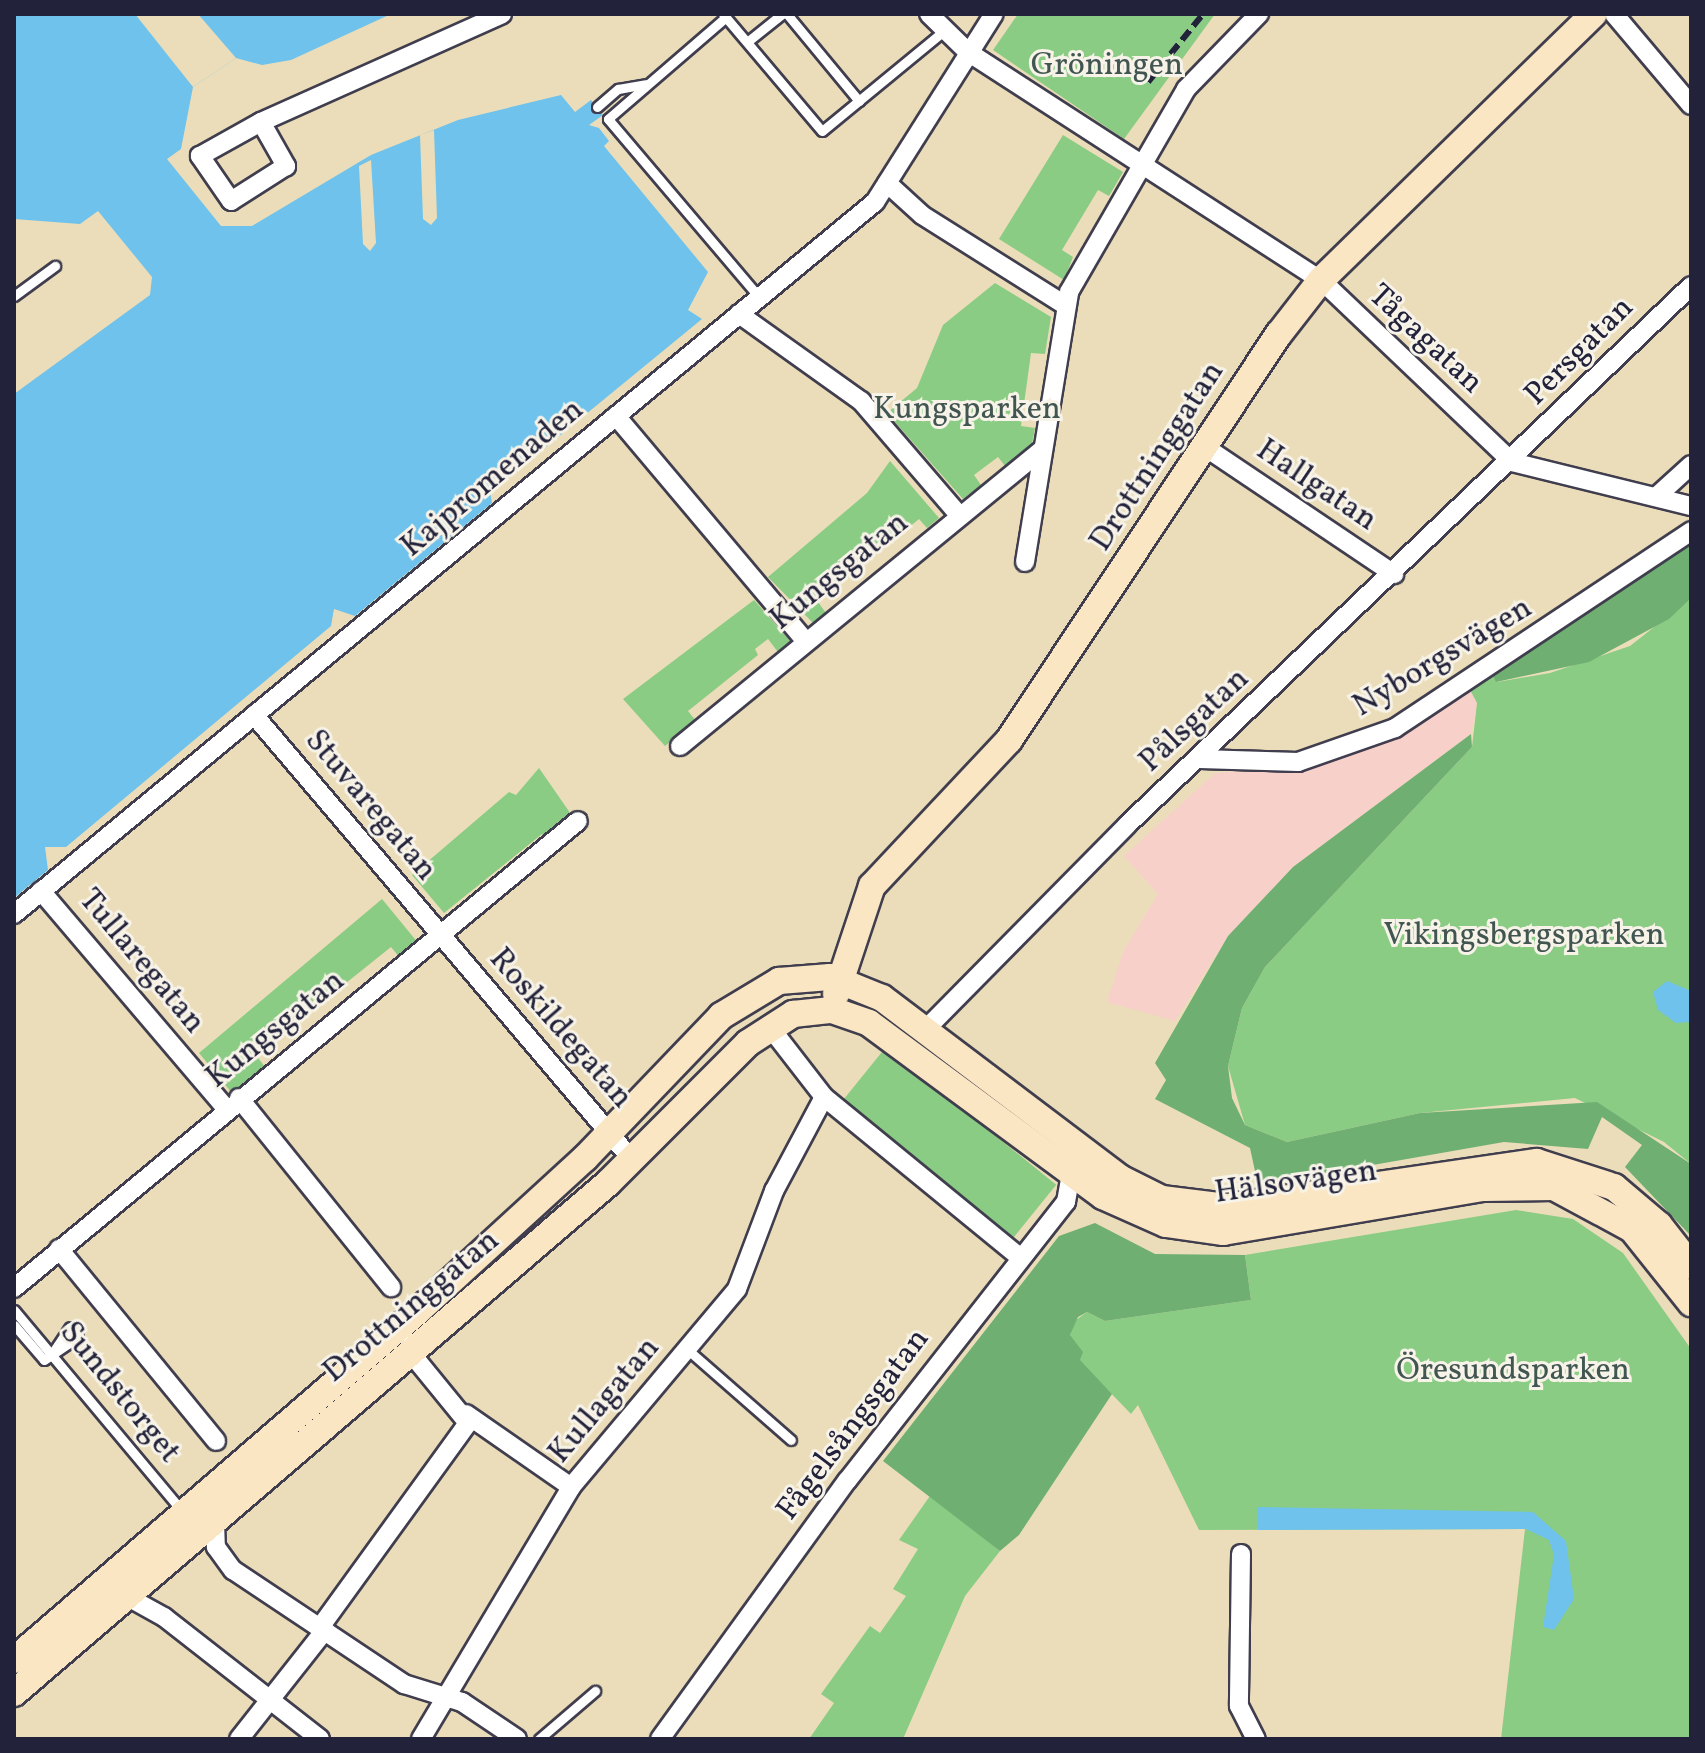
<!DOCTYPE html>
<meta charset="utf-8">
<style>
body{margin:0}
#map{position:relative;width:1705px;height:1753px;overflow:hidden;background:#ebddb9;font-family:Vollkorn,serif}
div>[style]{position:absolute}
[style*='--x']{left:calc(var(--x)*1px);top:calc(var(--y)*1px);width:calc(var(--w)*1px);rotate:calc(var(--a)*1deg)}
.built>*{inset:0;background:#f7d0ca}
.green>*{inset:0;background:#8acc84;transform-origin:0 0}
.forest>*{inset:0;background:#6fb072}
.water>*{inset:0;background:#6ec2eb}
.pier>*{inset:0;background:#ebddb9}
.roads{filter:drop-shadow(2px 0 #403e4e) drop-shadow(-2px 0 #403e4e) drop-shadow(0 2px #403e4e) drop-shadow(0 -2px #403e4e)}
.lane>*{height:9px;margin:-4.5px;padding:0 4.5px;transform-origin:4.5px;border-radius:4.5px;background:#fff}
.street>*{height:18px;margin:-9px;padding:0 9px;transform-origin:9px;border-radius:9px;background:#fff}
.secondary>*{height:26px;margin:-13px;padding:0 13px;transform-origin:13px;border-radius:13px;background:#fbe6c4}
.rail>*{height:6px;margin-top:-3px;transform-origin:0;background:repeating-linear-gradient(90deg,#22223b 0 12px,transparent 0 18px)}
span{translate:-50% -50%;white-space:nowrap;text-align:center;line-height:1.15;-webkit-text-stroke:6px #f7f3e8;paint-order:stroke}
.park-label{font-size:32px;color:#415551}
.street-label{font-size:32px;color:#22223b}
.frame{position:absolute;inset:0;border:16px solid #22223b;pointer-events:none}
</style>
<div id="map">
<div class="built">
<div style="clip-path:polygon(1470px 690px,1477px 703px,1471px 734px,1293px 867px,1228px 936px,1175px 1021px,1107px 1002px,1123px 952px,1158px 894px,1124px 856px,1215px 773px,1319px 765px)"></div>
</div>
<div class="green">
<div style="clip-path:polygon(1018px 14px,1215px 14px,1124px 139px,993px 50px)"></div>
<div style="clip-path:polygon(1063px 135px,1123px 172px,1109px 196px,1098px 190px,1062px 250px,1073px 257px,1064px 280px,999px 239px)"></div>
<div style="clip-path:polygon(995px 283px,1051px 317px,1045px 354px,1031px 353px,1021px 426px,1035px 428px,1032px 444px,1005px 466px,998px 457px,974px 475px,981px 485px,963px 499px,887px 413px,917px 388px,943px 325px)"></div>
<div style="clip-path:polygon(890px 461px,939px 518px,927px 528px,919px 519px,818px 602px,826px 613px,813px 623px,768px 577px,867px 493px)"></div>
<div style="clip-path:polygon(1691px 598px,1691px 1164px,1664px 1142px,1575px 1098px,1420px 1113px,1287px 1142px,1245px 1125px,1228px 1066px,1242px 1008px,1265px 967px,1472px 747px,1477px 703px,1470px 690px,1492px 674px,1497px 682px,1550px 673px,1630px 646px)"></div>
<div style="clip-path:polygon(754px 600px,791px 642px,778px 652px,768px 639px,755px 649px,758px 655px,688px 711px,696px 721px,665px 746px,623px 699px)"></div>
<div style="clip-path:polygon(539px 768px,575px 820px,549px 841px,542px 834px,444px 913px,412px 875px,509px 792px,516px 795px)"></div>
<div style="clip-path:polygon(382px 899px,419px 944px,400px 958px,391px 947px,256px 1055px,265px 1067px,232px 1093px,199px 1053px)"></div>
<div style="left:886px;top:1047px;width:219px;height:70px;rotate:39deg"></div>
<div style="clip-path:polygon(1516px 1210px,1573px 1219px,1623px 1253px,1691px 1349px,1691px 1739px,1501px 1739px,1525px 1529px,1199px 1530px,1138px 1405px,1131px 1414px,1079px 1360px,1070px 1335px,1072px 1323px,1087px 1312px,1105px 1321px,1251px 1300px,1245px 1255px)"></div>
<div style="clip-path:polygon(932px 1493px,1000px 1551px,965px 1596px,903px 1739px,809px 1739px,834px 1703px,821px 1694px,870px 1626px,880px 1633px,906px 1596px,893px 1589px,918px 1549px,899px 1540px)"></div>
</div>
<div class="forest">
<div style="clip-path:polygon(1691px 543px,1691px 598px,1669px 619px,1589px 662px,1496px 682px,1492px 674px)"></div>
<div style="clip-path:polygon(1471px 734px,1472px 747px,1265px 967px,1242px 1008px,1228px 1066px,1232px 1098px,1245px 1125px,1287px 1142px,1420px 1113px,1597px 1102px,1691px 1164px,1691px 1236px,1625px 1167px,1642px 1145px,1602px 1117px,1588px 1149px,1504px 1142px,1258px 1185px,1250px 1148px,1155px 1099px,1166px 1080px,1155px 1063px,1228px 936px,1293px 867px)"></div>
<div style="clip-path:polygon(1095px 1223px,1155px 1254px,1245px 1255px,1251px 1300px,1105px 1321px,1087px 1312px,1078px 1317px,1070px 1335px,1083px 1352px,1080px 1360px,1112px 1394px,1019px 1535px,1000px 1551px,883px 1461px,1059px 1236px)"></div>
</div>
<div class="water">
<div style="clip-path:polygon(14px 14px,391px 14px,291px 60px,262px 65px,236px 58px,193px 87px,181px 149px,167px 159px,221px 226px,252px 226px,371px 155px,458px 120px,561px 95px,575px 112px,591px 100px,603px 115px,589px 125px,599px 128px,609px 141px,604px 146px,708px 272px,688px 310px,702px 319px,508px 478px,488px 479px,492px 503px,355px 616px,334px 609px,331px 626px,66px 847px,45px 847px,48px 870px,14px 898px,14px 394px,150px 295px,152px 277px,98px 211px,80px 224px,14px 219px)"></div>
<div style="clip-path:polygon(1667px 981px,1691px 991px,1689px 1022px,1676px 1023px,1658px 1010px,1653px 992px)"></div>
<div style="clip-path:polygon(1257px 1507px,1533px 1512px,1566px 1541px,1574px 1599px,1554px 1630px,1543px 1627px,1554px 1555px,1549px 1540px,1526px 1529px,1258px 1530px)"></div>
</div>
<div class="pier">
<div style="clip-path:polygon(198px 14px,236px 58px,193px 87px,135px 14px)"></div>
<div style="clip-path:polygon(434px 130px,437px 218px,431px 225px,423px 219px,420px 135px)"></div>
<div style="clip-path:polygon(371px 160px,376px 243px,370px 251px,363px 244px,359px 166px)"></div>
</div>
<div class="roads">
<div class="lane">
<div style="--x:723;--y:14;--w:153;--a:49.8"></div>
<div style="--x:822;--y:131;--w:159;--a:-39.4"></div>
<div style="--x:787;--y:14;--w:113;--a:50.4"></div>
<div style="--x:726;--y:17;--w:156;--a:139.2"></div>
<div style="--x:608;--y:119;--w:233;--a:49.7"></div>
<div style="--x:747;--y:42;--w:45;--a:-38.7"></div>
<div style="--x:597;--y:107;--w:28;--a:-41"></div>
<div style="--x:618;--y:89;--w:28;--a:-10"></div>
<div style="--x:14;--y:296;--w:51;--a:-36.2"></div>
<div style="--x:14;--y:1310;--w:262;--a:50.1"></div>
<div style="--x:14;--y:1325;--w:46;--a:49.4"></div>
<div style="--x:44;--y:1360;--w:41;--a:-34.1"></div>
<div style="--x:687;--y:1349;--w:138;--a:41.2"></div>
<div style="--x:53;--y:1352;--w:30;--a:-56"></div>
<div style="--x:539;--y:1739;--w:74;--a:-40.6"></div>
</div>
<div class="street">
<div style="--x:929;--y:14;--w:54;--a:44.3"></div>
<div style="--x:968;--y:52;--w:420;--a:32.9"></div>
<div style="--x:1321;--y:280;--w:264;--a:43.6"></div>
<div style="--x:1512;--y:462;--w:184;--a:13.8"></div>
<div style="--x:1614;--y:14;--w:119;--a:49.8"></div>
<div style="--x:261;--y:122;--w:264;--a:-24.1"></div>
<div style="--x:261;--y:122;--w:51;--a:60.4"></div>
<div style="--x:286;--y:166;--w:65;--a:147.5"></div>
<div style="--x:231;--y:201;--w:55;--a:-124.6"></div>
<div style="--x:200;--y:156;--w:70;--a:-29.1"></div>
<div style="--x:887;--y:183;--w:47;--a:42.4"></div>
<div style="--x:922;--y:215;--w:169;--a:32.2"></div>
<div style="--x:739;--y:314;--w:150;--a:35.5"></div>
<div style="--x:861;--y:401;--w:150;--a:49.3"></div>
<div style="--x:616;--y:416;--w:292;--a:49.9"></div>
<div style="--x:1205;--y:447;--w:228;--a:33.9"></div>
<div style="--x:1656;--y:497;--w:47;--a:-42.4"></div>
<div style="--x:1025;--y:562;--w:274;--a:-80.7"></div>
<div style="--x:1069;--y:292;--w:234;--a:-60"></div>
<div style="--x:1186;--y:89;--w:105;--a:-45.8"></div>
<div style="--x:254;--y:715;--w:585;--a:49.64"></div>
<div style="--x:680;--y:746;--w:468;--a:-39.3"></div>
<div style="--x:1200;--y:759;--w:98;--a:1.8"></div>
<div style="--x:1298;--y:762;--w:103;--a:-19.3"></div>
<div style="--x:1395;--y:728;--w:356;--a:-33.6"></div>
<div style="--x:41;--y:891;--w:285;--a:49.6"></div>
<div style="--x:14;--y:914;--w:1117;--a:-39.59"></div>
<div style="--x:875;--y:202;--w:222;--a:-57.7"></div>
<div style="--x:769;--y:1026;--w:90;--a:52.2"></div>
<div style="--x:824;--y:1097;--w:254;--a:39.3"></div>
<div style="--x:926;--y:1029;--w:286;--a:-45.4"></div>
<div style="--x:1127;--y:825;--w:780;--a:-43.7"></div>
<div style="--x:239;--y:1098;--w:243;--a:51.2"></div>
<div style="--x:59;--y:1249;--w:248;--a:50.7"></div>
<div style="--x:14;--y:1288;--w:732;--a:-39.63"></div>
<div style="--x:466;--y:1414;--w:128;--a:34.8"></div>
<div style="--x:215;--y:1522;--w:25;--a:88"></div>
<div style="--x:216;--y:1547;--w:29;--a:54"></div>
<div style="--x:233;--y:1570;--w:206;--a:33.7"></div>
<div style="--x:404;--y:1684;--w:61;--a:17.2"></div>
<div style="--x:462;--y:1702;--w:66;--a:33.9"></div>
<div style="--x:1241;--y:1554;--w:152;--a:90.8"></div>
<div style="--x:1239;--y:1706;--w:37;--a:63"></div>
<div style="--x:117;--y:1591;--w:54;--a:29"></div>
<div style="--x:164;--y:1617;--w:198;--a:38"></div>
<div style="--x:321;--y:1626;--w:251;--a:-54.1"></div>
<div style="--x:468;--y:1423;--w:92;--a:-129.2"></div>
<div style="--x:410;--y:1352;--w:9;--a:-84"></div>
<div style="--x:239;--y:1739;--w:139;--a:-51.7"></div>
<div style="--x:421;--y:1739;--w:293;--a:-59.2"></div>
<div style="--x:571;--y:1487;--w:258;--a:-50"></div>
<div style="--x:737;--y:1289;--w:105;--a:-69.3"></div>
<div style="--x:774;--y:1191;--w:106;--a:-62"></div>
<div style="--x:660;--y:1739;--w:319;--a:-54.1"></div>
<div style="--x:847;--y:1481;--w:355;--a:-51.9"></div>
<div style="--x:1066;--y:1202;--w:36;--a:-80"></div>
</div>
<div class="secondary">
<div style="--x:836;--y:994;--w:114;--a:-71.6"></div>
<div style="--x:872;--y:886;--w:200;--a:-46.8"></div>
<div style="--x:1009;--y:740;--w:488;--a:-56.4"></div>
<div style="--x:1279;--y:334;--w:68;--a:-52.1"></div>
<div style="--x:1321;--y:280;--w:381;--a:-44.3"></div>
<div style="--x:14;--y:1660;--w:532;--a:-40.81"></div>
<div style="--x:417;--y:1312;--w:228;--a:-42.5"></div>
<div style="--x:585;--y:1158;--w:197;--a:-46.2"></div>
<div style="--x:721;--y:1016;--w:68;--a:-31.1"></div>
<div style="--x:779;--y:981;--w:51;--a:-4.5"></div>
<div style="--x:830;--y:977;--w:56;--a:22"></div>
<div style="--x:882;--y:998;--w:298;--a:37.1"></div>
<div style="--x:1120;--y:1178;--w:47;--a:26.6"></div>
<div style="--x:1162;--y:1199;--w:65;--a:7"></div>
<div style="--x:1227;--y:1207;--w:313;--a:-8.3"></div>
<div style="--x:1537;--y:1162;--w:81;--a:18"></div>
<div style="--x:1614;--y:1187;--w:59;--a:40.2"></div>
<div style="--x:1659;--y:1225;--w:52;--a:52"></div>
<div style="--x:14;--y:1693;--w:783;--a:-40.65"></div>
<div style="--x:608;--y:1183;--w:198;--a:-45"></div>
<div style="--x:748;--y:1043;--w:54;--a:-32.8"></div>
<div style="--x:793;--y:1014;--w:39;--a:-6"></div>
<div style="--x:832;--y:1010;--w:39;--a:19"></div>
<div style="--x:869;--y:1023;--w:291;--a:36.5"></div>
<div style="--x:1103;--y:1196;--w:69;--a:24"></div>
<div style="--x:1166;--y:1224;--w:58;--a:8"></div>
<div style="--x:1223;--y:1232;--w:265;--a:-9.6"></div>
<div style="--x:1484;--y:1188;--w:70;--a:-0.8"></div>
<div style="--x:1554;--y:1187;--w:89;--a:28.3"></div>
<div style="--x:1632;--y:1229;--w:95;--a:51.4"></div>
</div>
</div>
<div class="rail">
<div style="--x:1148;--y:82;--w:87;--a:-51"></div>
</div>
<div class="park-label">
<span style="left:1107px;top:66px">Gröningen</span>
<span style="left:967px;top:410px">Kungsparken</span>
<span style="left:1524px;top:936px">Vikingsbergsparken</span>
<span style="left:1513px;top:1371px">Öresundsparken</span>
</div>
<div class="street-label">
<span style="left:1425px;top:340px;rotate:43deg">Tågagatan</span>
<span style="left:1580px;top:352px;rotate:-45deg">Persgatan</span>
<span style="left:1158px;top:457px;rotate:-57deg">Drottninggatan</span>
<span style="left:493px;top:479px;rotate:-40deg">Kajpromenaden</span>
<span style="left:1316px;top:486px;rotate:34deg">Hallgatan</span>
<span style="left:840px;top:572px;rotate:-39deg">Kungsgatan</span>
<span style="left:1443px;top:658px;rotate:-31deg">Nyborgsvägen</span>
<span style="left:1195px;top:721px;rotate:-43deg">Pålsgatan</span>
<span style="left:370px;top:806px;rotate:50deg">Stuvaregatan</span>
<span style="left:141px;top:962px;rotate:50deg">Tullaregatan</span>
<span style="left:560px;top:1029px;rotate:49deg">Roskildegatan</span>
<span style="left:276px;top:1030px;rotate:-39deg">Kungsgatan</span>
<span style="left:1296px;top:1183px;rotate:-8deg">Hälsovägen</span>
<span style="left:412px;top:1307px;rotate:-40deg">Drottninggatan</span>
<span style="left:119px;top:1393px;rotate:51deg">Sundstorget</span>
<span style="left:605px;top:1401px;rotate:-50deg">Kullagatan</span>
<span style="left:854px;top:1425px;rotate:-53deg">Fågelsångsgatan</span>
</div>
<div class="frame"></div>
</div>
